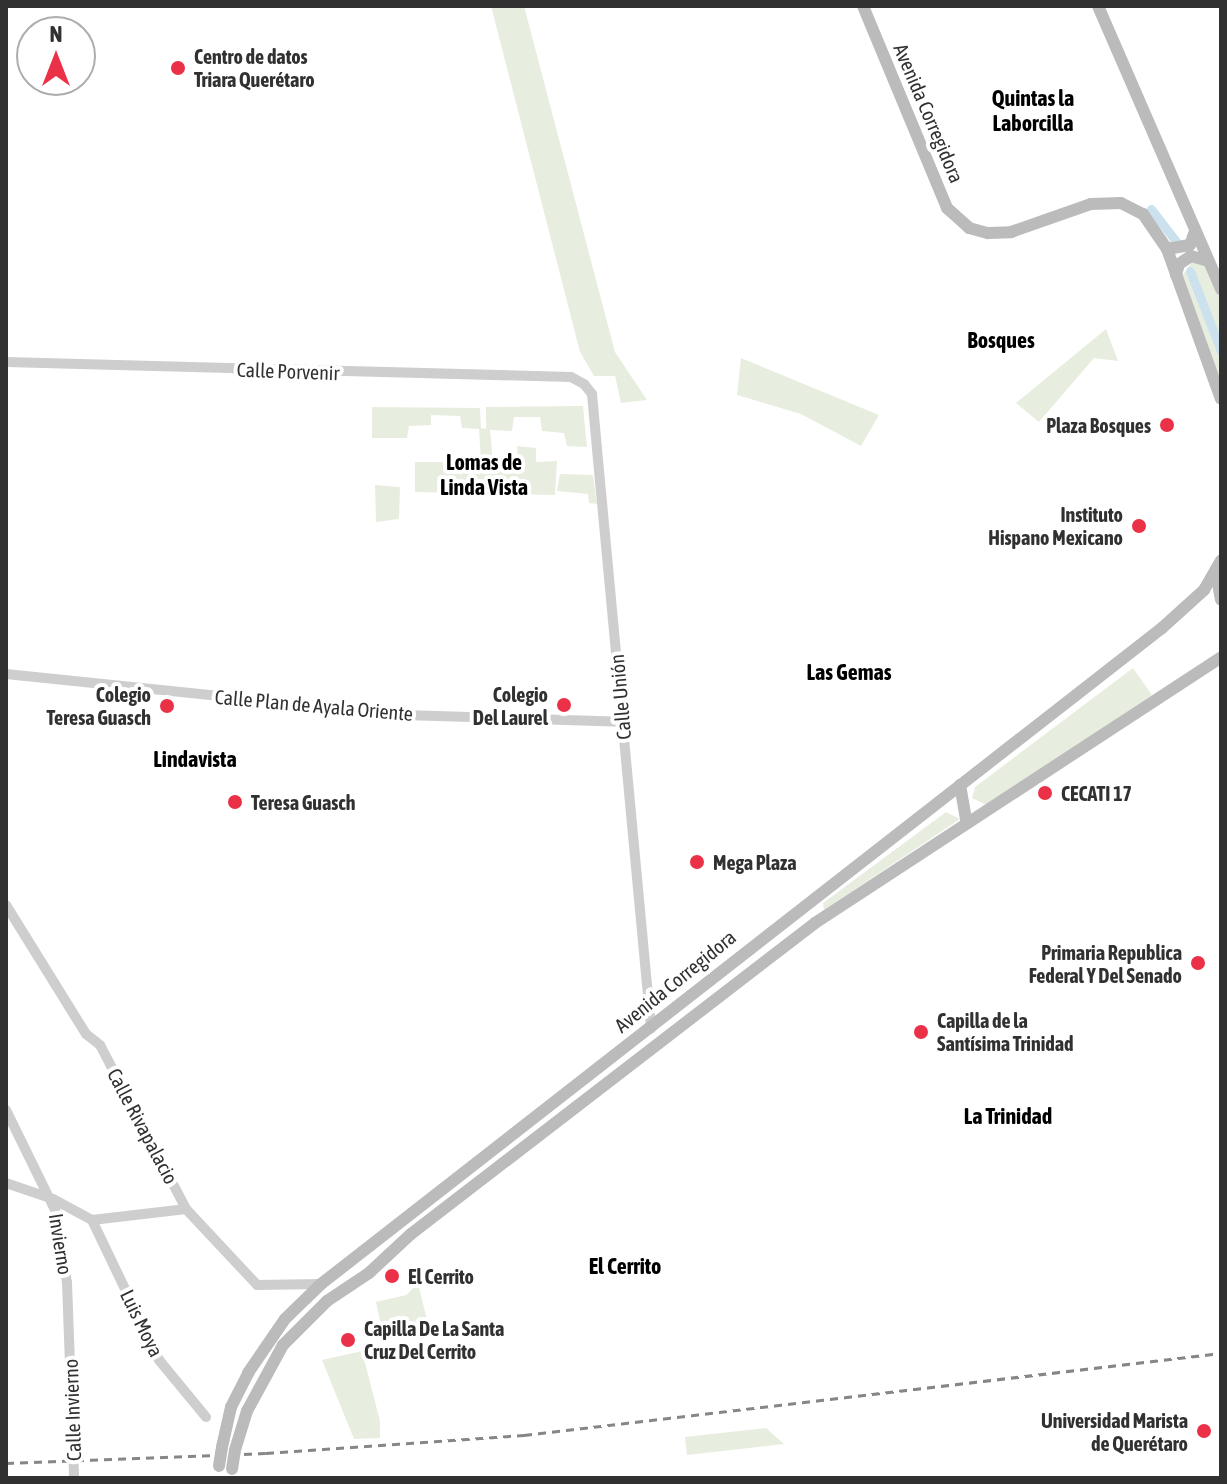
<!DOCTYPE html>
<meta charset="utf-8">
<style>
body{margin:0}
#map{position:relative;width:1227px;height:1484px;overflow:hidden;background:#fff;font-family:"Asap Condensed",sans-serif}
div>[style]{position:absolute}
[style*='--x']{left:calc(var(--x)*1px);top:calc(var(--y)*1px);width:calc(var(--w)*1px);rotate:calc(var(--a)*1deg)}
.green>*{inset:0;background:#e8eedf}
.canal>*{height:9px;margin:-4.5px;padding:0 4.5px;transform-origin:4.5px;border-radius:4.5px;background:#cbe2ee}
.tertiary>*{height:10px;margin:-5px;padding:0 5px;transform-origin:5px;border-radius:5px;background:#cecece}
.secondary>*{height:12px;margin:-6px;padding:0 6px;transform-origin:6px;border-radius:6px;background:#bbb}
.rail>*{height:3px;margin-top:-1.5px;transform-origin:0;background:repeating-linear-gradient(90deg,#868686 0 8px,transparent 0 14px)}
.secondary-bridge>*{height:12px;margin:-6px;padding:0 6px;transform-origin:6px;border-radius:6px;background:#bbb}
.dots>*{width:22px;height:22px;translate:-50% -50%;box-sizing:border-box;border:4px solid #fff;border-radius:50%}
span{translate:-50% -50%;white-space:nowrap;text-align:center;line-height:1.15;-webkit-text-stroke:8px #fff;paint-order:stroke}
.poi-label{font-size:20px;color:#313131;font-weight:700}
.left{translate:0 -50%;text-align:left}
.right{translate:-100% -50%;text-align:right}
.street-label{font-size:20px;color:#313131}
.neighbourhood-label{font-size:22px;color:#000;font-weight:700}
.frame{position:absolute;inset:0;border:8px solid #313131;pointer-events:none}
.north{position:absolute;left:16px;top:16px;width:80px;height:80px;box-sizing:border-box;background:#fff;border:2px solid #adadad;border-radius:50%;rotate:0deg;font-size:22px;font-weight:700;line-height:32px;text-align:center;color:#313131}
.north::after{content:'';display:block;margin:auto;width:28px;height:36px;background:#ea3148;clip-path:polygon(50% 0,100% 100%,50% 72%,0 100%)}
</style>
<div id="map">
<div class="green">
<div style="clip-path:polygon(491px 6px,524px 6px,615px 352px,647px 400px,621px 403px,615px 376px,594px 376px,580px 352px)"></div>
<div style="clip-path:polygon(1192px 262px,1206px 265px,1221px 300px,1221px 384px,1182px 276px)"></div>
<div style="clip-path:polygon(1106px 329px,1118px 361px,1094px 358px,1039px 422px,1016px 403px)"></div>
<div style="clip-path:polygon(741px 358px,879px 415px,861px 446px,801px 414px,737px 395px)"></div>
<div style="clip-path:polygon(583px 406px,587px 447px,567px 446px,564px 433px,542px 431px,540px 417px,514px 417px,512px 431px,490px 430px,493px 462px,518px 462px,517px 446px,536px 448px,536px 462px,557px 461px,555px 495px,415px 492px,415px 462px,481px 462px,479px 429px,462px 428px,460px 416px,431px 415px,431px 425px,409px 426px,407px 438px,372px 438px,372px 407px,480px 408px,481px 428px,486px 429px,486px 407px)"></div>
<div style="clip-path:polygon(560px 474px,593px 475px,597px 504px,589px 503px,588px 494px,557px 491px)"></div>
<div style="clip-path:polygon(375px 485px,400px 487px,399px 519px,376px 522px)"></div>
<div style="clip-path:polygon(1133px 668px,1152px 695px,987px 805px,972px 798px,975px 787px)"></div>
<div style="clip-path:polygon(946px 812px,960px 819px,824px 910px,823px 903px)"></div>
<div style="clip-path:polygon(418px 1283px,429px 1328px,382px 1330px,376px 1302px,406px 1295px)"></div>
<div style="clip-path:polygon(362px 1351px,380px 1421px,380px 1438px,354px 1439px,322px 1360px)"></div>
<div style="clip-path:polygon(766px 1428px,784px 1444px,687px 1455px,685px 1437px)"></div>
</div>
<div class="canal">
<div style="--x:1151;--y:209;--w:44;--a:52.4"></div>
<div style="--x:1190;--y:271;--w:86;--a:68.8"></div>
</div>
<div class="tertiary">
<div style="--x:6;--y:362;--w:565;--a:1.52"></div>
<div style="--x:571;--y:377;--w:15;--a:28"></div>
<div style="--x:584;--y:384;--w:13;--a:51"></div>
<div style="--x:592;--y:394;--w:55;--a:84.8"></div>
<div style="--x:597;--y:449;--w:582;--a:84.67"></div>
<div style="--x:6;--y:674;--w:400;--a:5.9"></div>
<div style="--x:404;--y:715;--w:218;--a:1.8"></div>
<div style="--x:6;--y:905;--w:152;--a:58.2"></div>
<div style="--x:86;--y:1034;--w:18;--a:38"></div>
<div style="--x:100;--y:1045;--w:185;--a:62.3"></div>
<div style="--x:186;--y:1209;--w:104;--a:46.9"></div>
<div style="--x:257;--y:1285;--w:64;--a:-0.9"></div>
<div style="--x:6;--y:1110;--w:116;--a:63.9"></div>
<div style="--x:57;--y:1214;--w:70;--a:81.8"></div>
<div style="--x:67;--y:1283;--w:195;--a:87.9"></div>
<div style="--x:6;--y:1183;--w:50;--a:18.8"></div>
<div style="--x:53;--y:1199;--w:44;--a:28.3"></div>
<div style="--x:92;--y:1220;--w:155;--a:64.4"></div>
<div style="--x:159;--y:1360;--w:74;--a:50.5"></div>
<div style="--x:92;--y:1220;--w:95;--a:-6.7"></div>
</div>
<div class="secondary">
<div style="--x:863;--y:6;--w:219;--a:67.4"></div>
<div style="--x:947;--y:208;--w:30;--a:42"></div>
<div style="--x:969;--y:228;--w:20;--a:15"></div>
<div style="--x:988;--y:233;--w:23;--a:-2"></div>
<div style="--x:1011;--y:232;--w:85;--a:-19.3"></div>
<div style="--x:1091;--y:204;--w:30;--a:-2"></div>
<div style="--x:1121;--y:203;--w:25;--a:27"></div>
<div style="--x:1143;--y:214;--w:42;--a:55.6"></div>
<div style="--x:1167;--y:249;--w:159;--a:70.2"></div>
<div style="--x:1098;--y:6;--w:309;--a:66.5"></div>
<div style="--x:1167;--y:249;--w:23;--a:-10"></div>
<div style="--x:1190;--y:245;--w:15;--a:-70"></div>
<div style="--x:1176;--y:275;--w:11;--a:-75"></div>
<div style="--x:1179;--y:264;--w:14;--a:-34"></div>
<div style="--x:1191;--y:256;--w:18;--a:16"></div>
<div style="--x:1216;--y:572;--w:28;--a:80"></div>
<div style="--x:960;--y:785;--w:39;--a:80"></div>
<div style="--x:222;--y:1447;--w:41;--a:-77.3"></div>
<div style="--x:231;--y:1407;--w:38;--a:-63"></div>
<div style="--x:248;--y:1373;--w:65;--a:-55.6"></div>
<div style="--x:285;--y:1319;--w:50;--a:-44.2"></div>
<div style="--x:321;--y:1284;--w:1067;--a:-37.96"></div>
<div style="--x:1162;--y:628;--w:57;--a:-42.1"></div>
<div style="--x:1204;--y:590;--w:34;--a:-60"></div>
<div style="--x:235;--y:1450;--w:41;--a:-72.9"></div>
<div style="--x:247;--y:1411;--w:75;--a:-61.4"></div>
<div style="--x:283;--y:1345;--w:62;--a:-45"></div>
<div style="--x:327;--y:1301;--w:50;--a:-33.7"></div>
<div style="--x:369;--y:1273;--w:57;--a:-42.9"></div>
<div style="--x:411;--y:1234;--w:510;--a:-37.59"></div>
<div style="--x:815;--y:923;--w:485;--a:-33.2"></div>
</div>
<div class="rail">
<div style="--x:6;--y:1463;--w:260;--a:-2.2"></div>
<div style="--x:266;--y:1453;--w:259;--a:-4"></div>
<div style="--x:524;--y:1435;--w:702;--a:-6.71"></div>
</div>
<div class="secondary-bridge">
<div style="--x:219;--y:1466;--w:19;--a:-81"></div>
<div style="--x:232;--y:1469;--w:19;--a:-81"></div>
</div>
<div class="dots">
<div style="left:178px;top:68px;background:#ea3148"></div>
<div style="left:1167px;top:425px;background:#ea3148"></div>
<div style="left:1139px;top:526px;background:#ea3148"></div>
<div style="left:564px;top:705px;background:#ea3148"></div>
<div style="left:167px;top:706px;background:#ea3148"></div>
<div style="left:1045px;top:793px;background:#ea3148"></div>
<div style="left:235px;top:802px;background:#ea3148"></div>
<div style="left:697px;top:862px;background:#ea3148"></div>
<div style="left:1198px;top:963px;background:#ea3148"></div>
<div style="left:921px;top:1032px;background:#ea3148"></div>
<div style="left:392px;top:1276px;background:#ea3148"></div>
<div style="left:348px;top:1340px;background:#ea3148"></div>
<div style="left:1204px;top:1431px;background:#ea3148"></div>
</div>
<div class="poi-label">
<span class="left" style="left:194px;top:68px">Centro de datos<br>Triara Querétaro</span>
<span class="right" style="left:1151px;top:425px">Plaza Bosques</span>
<span class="right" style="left:1123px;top:526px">Instituto<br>Hispano Mexicano</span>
<span class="right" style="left:151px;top:706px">Colegio<br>Teresa Guasch</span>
<span class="right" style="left:548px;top:706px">Colegio<br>Del Laurel</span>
<span class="left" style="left:1061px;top:793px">CECATI 17</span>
<span class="left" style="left:251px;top:802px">Teresa Guasch</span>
<span class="left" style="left:713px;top:862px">Mega Plaza</span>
<span class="right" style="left:1182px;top:964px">Primaria Republica<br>Federal Y Del Senado</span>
<span class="left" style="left:937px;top:1032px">Capilla de la<br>Santísima Trinidad</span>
<span class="left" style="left:408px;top:1276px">El Cerrito</span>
<span class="left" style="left:364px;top:1340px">Capilla De La Santa<br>Cruz Del Cerrito</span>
<span class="right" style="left:1188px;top:1432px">Universidad Marista<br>de Querétaro</span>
</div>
<div class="street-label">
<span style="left:929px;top:113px;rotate:67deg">Avenida Corregidora</span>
<span style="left:288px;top:371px;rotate:2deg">Calle Porvenir</span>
<span style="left:620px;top:697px;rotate:-95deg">Calle Unión</span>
<span style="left:314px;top:705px;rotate:5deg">Calle Plan de Ayala Oriente</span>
<span style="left:675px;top:981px;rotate:-39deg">Avenida Corregidora</span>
<span style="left:143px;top:1126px;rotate:62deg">Calle Rivapalacio</span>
<span style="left:61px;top:1244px;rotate:81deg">Invierno</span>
<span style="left:142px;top:1323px;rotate:64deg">Luis Moya</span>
<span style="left:72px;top:1410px;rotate:-92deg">Calle Invierno</span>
</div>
<div class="neighbourhood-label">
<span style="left:1033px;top:111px">Quintas la<br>Laborcilla</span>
<span style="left:1001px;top:341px">Bosques</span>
<span style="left:484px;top:475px">Lomas de<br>Linda Vista</span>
<span style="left:849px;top:673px">Las Gemas</span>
<span style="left:195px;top:760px">Lindavista</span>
<span style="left:1008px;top:1117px">La Trinidad</span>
<span style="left:625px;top:1267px">El Cerrito</span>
</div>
<div class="frame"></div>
<div class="north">N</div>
</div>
